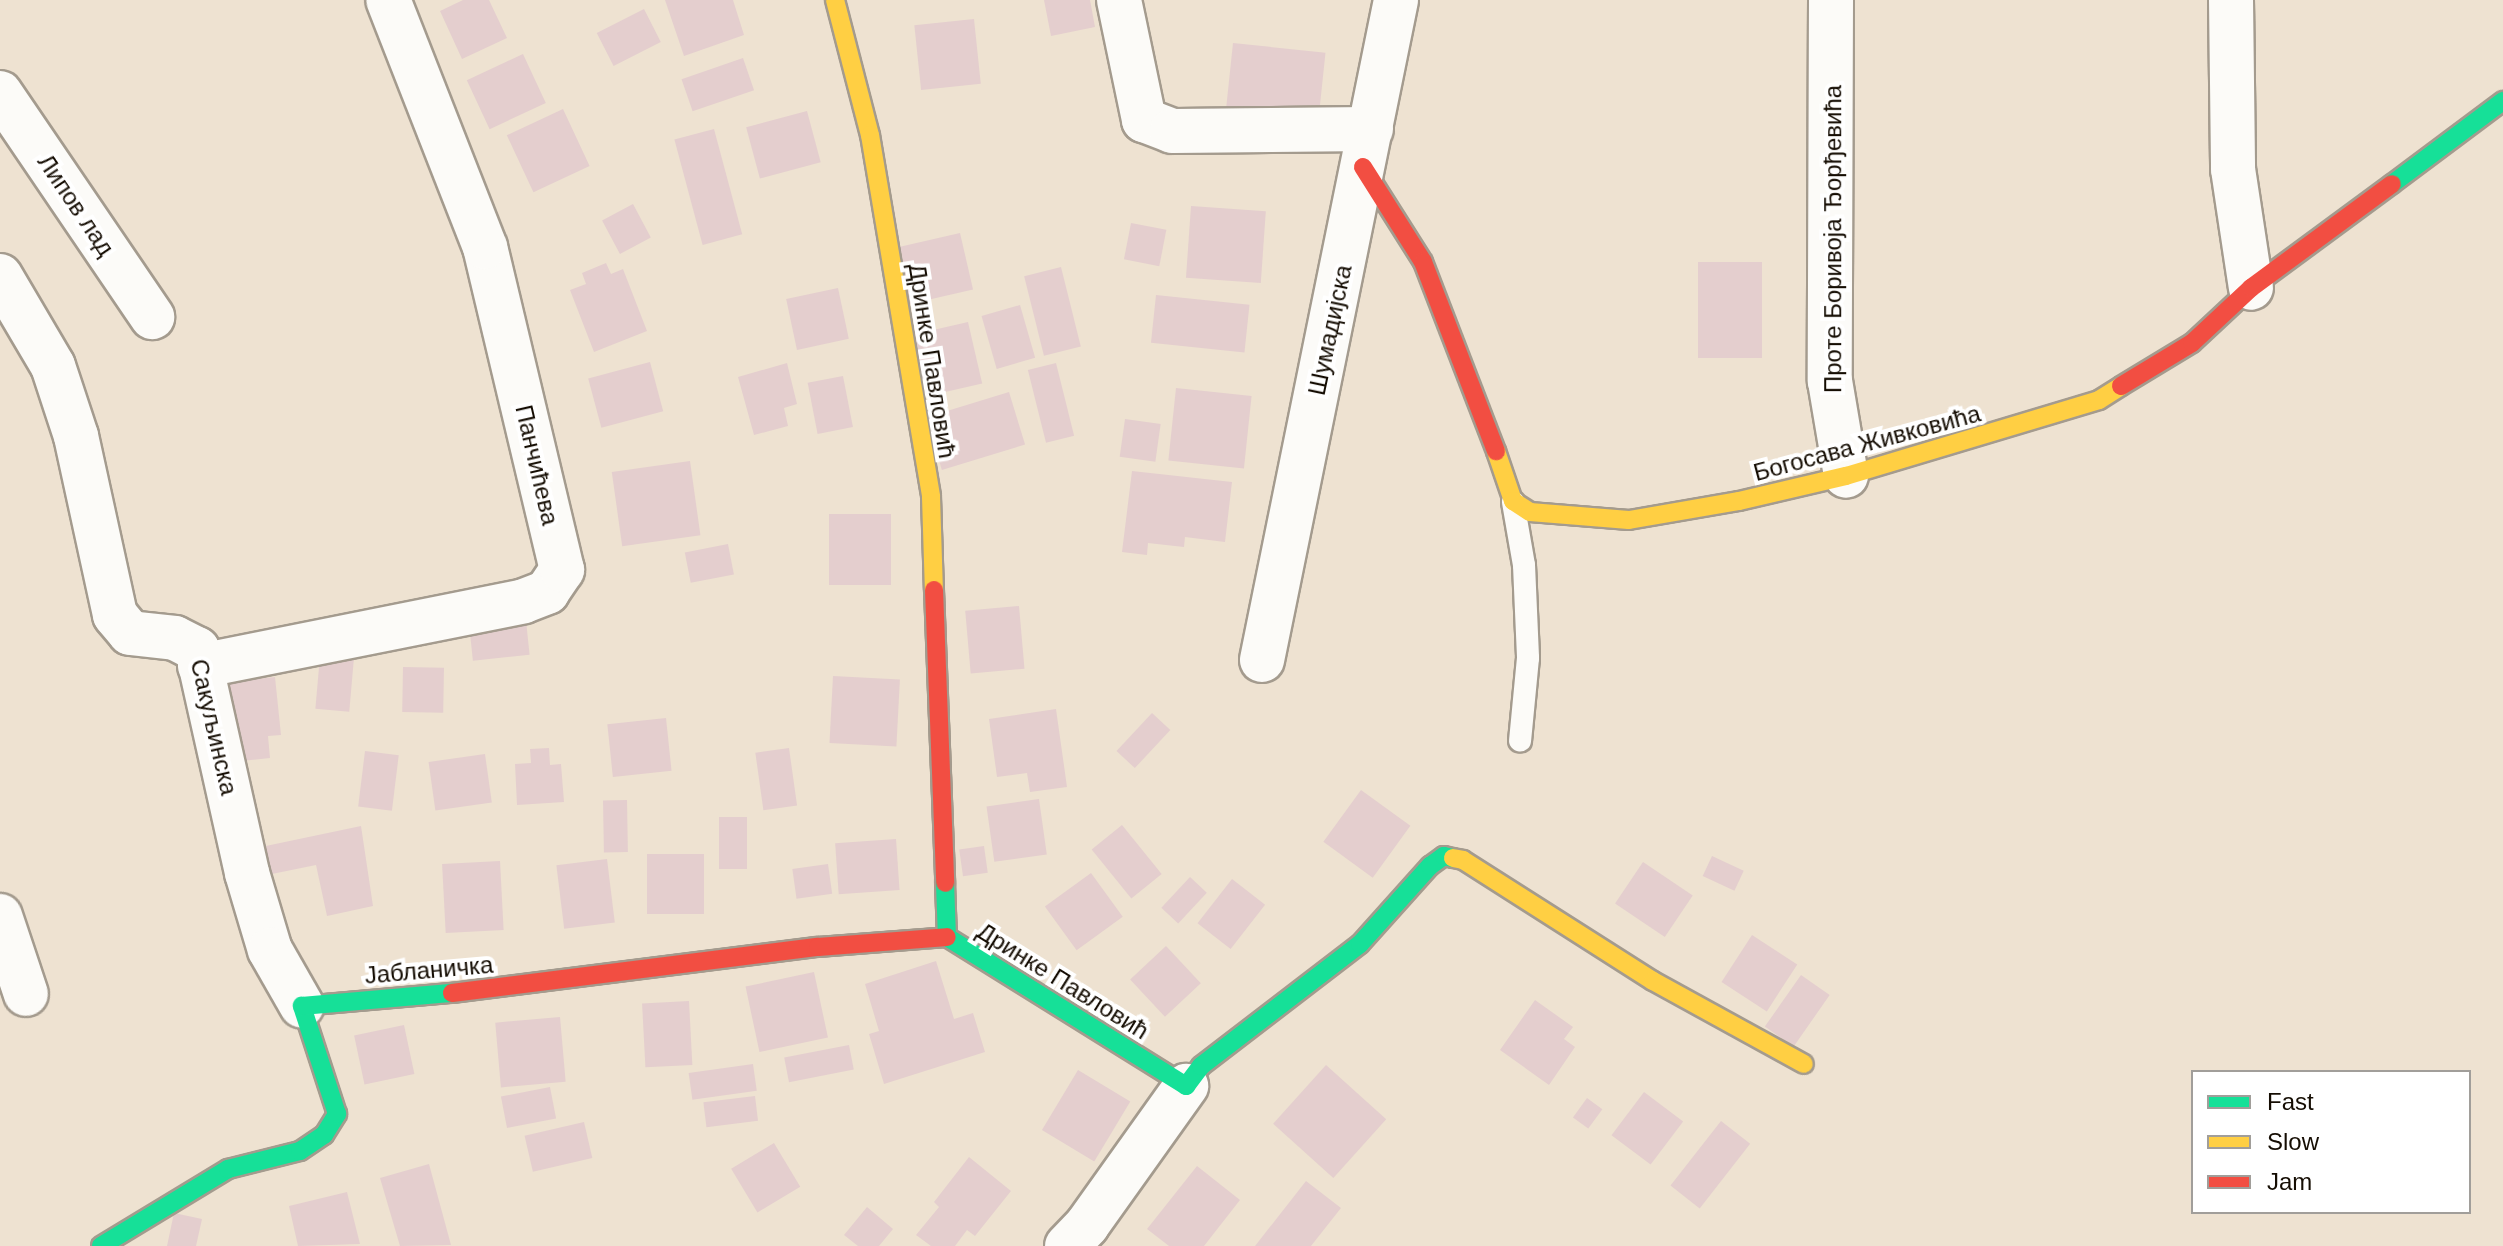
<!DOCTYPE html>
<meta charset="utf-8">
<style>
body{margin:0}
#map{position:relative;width:2503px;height:1246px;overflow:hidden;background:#eee2d1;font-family:Arial,sans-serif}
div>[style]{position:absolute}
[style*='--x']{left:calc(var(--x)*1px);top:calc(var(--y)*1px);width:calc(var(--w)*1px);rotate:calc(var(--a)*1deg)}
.building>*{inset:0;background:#e4cece;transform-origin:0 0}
.roads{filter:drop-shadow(2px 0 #a49b8e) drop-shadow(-2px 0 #a49b8e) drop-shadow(0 2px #a49b8e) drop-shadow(0 -2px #a49b8e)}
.lane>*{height:22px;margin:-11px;padding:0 11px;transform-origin:11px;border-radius:11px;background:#fcfbf8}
.street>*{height:44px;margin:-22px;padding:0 22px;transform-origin:22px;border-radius:22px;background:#fcfbf8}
.fast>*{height:18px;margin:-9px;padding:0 9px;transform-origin:9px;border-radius:9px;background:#16e098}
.slow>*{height:18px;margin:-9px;padding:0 9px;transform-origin:9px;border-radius:9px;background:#ffcf43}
.jam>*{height:18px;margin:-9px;padding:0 9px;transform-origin:9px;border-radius:9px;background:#f24e42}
span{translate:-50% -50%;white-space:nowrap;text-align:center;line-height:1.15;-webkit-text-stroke:8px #fff;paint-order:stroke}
.street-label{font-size:24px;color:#150d03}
.legend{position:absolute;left:2191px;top:1070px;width:280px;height:144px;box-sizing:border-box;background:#fff;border:2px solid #a19e9a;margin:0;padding:10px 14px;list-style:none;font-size:24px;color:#150d03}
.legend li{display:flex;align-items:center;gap:16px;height:40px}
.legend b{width:40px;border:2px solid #a19e9a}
</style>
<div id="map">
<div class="building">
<div style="clip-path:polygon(463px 0,489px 0,507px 38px,462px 59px,440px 11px)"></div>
<div style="clip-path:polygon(665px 0,733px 0,744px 35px,684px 56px)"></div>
<div style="clip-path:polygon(1044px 0,1090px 0,1095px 27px,1051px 36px)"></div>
<div style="left:644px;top:9px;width:37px;height:53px;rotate:63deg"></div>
<div style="left:974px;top:19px;width:65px;height:60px;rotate:84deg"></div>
<div style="left:1233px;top:43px;width:93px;height:73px;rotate:6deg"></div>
<div style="left:523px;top:54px;width:54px;height:62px;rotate:65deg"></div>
<div style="left:743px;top:58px;width:34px;height:65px;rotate:71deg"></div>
<div style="left:563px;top:109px;width:63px;height:62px;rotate:65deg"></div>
<div style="left:807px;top:111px;width:53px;height:63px;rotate:75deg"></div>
<div style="left:714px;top:129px;width:109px;height:41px;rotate:75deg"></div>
<div style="left:633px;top:204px;width:38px;height:35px;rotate:62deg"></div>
<div style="left:1191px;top:206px;width:75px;height:72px;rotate:4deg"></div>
<div style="left:1131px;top:223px;width:36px;height:37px;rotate:11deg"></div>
<div style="left:960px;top:233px;width:58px;height:66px;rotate:77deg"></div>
<div style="left:1698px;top:262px;width:64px;height:96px"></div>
<div style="clip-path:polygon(606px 263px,611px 274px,623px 269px,647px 331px,594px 352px,570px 290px,586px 284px,582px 273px)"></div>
<div style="left:1061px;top:267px;width:82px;height:38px;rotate:76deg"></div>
<div style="left:838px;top:288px;width:52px;height:53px;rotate:78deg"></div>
<div style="left:1156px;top:295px;width:94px;height:48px;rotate:6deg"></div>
<div style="left:1020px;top:305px;width:55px;height:40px;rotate:74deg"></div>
<div style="left:968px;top:322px;width:63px;height:57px;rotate:77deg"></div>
<div style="left:650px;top:362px;width:51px;height:64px;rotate:75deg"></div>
<div style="clip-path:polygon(787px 363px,797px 404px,784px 408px,788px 426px,754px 435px,738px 377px)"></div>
<div style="left:1056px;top:363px;width:75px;height:29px;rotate:76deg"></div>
<div style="left:843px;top:376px;width:52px;height:36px;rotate:79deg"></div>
<div style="left:1176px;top:388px;width:76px;height:73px;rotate:6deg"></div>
<div style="left:1009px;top:392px;width:55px;height:87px;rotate:73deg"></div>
<div style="left:1125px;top:419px;width:36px;height:38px;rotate:8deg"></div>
<div style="left:690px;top:461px;width:75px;height:79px;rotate:82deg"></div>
<div style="clip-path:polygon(1132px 471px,1232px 482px,1225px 542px,1185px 537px,1184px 547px,1148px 543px,1147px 555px,1122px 552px)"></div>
<div style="left:829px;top:514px;width:62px;height:71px"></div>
<div style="left:728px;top:544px;width:31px;height:44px;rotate:79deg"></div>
<div style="left:1019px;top:606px;width:63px;height:54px;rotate:85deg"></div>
<div style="left:525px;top:611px;width:44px;height:57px;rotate:84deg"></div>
<div style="left:320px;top:656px;width:34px;height:53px;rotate:5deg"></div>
<div style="left:403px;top:667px;width:41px;height:45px;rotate:1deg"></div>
<div style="left:833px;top:676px;width:67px;height:67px;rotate:3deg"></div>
<div style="clip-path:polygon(275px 677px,281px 735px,268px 736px,270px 758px,241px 761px,221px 683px)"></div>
<div style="clip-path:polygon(1056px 709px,1067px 787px,1030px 792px,1027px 773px,997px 777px,989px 719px)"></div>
<div style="left:1152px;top:713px;width:25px;height:52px;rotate:43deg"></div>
<div style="left:666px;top:718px;width:53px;height:59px;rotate:84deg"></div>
<div style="clip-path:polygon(549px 748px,550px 765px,561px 764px,564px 802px,517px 805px,515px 764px,531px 763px,530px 749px)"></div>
<div style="left:789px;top:748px;width:58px;height:34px;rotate:82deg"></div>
<div style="left:365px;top:751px;width:34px;height:56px;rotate:7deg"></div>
<div style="left:485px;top:754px;width:49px;height:57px;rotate:82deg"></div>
<div style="left:1361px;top:790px;width:61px;height:64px;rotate:36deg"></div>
<div style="left:1039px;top:799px;width:56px;height:53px;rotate:82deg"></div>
<div style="left:627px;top:800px;width:52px;height:24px;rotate:89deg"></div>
<div style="left:719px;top:817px;width:28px;height:52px"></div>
<div style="left:1122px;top:825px;width:63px;height:39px;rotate:51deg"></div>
<div style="clip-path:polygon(361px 826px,373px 906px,327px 916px,316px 865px,267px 875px,261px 847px)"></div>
<div style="left:896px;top:839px;width:51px;height:61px;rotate:86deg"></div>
<div style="left:984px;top:846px;width:27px;height:25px;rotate:82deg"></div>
<div style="left:647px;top:854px;width:57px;height:60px"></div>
<div style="left:1712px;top:856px;width:35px;height:22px;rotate:25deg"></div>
<div style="left:607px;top:859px;width:64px;height:51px;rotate:83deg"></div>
<div style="left:500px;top:861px;width:69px;height:58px;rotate:87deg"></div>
<div style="left:1643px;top:862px;width:60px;height:50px;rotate:34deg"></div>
<div style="left:828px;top:864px;width:30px;height:36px;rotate:82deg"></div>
<div style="left:1091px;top:873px;width:54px;height:57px;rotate:54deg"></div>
<div style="left:1190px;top:877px;width:23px;height:42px;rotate:43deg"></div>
<div style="left:1232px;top:879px;width:42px;height:56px;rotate:38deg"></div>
<div style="left:1752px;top:935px;width:54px;height:56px;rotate:33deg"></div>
<div style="left:1166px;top:946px;width:51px;height:49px;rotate:47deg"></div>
<div style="clip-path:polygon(936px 961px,954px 1019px,973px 1013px,985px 1052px,884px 1084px,869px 1034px,879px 1031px,865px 984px)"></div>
<div style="left:814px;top:972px;width:67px;height:70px;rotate:78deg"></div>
<div style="left:1801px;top:975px;width:35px;height:63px;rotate:35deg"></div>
<div style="clip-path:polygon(1535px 1000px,1573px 1027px,1564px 1039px,1575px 1047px,1549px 1085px,1500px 1050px)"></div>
<div style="left:689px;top:1001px;width:64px;height:47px;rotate:87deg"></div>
<div style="left:560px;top:1017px;width:65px;height:65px;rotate:85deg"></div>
<div style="left:404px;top:1025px;width:50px;height:51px;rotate:78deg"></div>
<div style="left:849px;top:1045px;width:25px;height:66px;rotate:79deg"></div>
<div style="left:753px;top:1064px;width:27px;height:65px;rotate:82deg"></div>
<div style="left:1326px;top:1065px;width:81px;height:79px;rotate:42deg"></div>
<div style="left:1078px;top:1070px;width:61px;height:70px;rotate:31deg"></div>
<div style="left:550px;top:1087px;width:32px;height:50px;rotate:79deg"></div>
<div style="left:1644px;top:1092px;width:49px;height:54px;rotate:37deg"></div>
<div style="left:755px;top:1096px;width:25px;height:52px;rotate:83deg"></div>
<div style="left:1587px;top:1098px;width:19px;height:24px;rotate:36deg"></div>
<div style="left:1721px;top:1121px;width:37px;height:82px;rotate:38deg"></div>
<div style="left:584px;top:1122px;width:37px;height:61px;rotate:77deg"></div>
<div style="left:774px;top:1143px;width:51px;height:50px;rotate:59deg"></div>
<div style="clip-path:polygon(969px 1157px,1011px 1191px,975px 1236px,967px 1230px,955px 1246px,931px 1246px,916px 1235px,939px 1207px,934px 1202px)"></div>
<div style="clip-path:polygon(429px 1164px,451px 1245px,400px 1246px,380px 1178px)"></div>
<div style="clip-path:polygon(1197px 1166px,1240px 1200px,1204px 1246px,1169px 1246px,1147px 1229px)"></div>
<div style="clip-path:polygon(1306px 1181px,1341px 1208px,1311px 1246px,1255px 1246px)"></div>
<div style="clip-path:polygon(347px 1192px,360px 1244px,298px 1246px,289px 1206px)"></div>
<div style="clip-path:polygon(867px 1207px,893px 1229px,879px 1246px,858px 1246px,844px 1235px)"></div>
<div style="clip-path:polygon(174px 1213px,202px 1219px,196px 1246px,167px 1246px)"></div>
</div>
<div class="roads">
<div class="lane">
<div style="--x:1513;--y:502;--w:64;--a:80.1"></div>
<div style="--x:1524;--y:565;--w:93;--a:87.5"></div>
<div style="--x:1528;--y:658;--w:83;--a:95.5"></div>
</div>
<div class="street">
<div style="--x:1119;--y:0;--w:123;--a:78.2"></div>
<div style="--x:1144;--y:120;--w:30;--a:21"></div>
<div style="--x:1172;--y:131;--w:199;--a:-0.6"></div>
<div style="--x:1831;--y:0;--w:381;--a:90.2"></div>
<div style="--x:1830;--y:381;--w:96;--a:80.4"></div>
<div style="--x:2231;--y:0;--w:169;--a:89.3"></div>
<div style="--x:2233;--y:169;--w:120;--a:81.4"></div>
<div style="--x:0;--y:93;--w:271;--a:55.8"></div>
<div style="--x:0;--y:276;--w:104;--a:59.5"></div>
<div style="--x:53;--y:366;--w:74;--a:71.8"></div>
<div style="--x:76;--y:436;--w:183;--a:77.7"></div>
<div style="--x:115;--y:615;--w:23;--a:50"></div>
<div style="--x:130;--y:633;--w:45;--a:6.3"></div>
<div style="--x:175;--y:638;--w:25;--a:27"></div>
<div style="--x:197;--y:649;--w:230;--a:77.4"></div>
<div style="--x:247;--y:873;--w:80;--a:73.4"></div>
<div style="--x:270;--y:950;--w:64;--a:60.3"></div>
<div style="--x:1262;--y:660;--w:673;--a:-78.52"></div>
<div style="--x:200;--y:666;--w:330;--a:-11.3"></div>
<div style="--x:524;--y:601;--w:25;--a:-21"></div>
<div style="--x:547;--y:592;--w:27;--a:-56"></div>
<div style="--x:562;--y:570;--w:332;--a:-103.4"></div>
<div style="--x:485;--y:247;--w:265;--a:-111.4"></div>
<div style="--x:0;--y:916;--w:82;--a:71.6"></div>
<div style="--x:1067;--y:1246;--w:29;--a:-46"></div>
<div style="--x:1087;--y:1225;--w:171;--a:-54.5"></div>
</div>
<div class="fast">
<div style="--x:2392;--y:184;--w:139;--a:-36.8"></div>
<div style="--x:945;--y:883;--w:54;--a:87.9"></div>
<div style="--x:947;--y:937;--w:282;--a:31.9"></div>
<div style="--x:1186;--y:1086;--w:25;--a:-53"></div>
<div style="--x:1201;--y:1066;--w:200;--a:-37.5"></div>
<div style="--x:1360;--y:944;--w:105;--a:-48.1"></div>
<div style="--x:1430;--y:866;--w:17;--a:-36"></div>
<div style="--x:1444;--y:856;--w:9;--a:13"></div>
<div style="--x:101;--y:1246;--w:149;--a:-31.2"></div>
<div style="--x:228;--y:1169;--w:74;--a:-14"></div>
<div style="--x:300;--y:1151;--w:29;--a:-34"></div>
<div style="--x:324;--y:1135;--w:25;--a:-58"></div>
<div style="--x:337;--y:1114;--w:114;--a:-108"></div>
<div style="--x:302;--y:1006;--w:151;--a:-5"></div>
</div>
<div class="slow">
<div style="--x:835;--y:0;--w:139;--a:75.5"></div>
<div style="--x:870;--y:135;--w:367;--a:80.4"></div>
<div style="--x:931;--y:497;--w:93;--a:88.2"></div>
<div style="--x:1496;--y:451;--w:53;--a:71.2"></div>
<div style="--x:1513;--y:501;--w:20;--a:33"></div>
<div style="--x:1530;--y:512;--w:99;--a:4.6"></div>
<div style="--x:1629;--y:520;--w:112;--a:-9.8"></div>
<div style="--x:1739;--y:501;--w:110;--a:-13.2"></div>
<div style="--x:1846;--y:476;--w:264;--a:-16.7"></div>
<div style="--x:2099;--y:400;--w:26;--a:-32"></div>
<div style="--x:1453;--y:858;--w:10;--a:11"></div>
<div style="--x:1463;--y:860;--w:225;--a:32.5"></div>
<div style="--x:1653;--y:981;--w:172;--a:28.8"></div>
</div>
<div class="jam">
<div style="--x:1363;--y:167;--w:112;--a:57.7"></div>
<div style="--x:1423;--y:262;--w:203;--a:68.9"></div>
<div style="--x:2121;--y:386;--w:83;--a:-31.2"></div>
<div style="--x:2192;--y:343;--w:81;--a:-43"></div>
<div style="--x:2251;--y:288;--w:175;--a:-36.4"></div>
<div style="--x:934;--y:590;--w:293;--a:87.8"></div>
<div style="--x:452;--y:993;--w:369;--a:-7.2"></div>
<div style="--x:818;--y:947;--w:129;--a:-4.4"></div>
</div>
</div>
<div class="street-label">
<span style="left:76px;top:205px;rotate:56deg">Липов лад</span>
<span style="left:1833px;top:239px;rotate:-90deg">Проте Боривоја Ђорђевића</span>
<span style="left:1330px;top:330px;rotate:-78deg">Шумадијска</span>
<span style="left:932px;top:361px;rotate:81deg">Дринке Павловић</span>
<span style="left:1867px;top:443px;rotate:-15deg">Богосава Живковића</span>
<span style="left:537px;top:465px;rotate:77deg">Панчићева</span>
<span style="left:214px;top:727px;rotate:77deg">Сакуљинска</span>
<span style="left:429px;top:970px;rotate:-5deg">Јабланичка</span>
<span style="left:1063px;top:981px;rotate:32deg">Дринке Павловић</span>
</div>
<ul class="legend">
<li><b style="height:10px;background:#16e098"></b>Fast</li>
<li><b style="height:10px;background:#ffcf43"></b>Slow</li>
<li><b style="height:10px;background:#f24e42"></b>Jam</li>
</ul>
</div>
